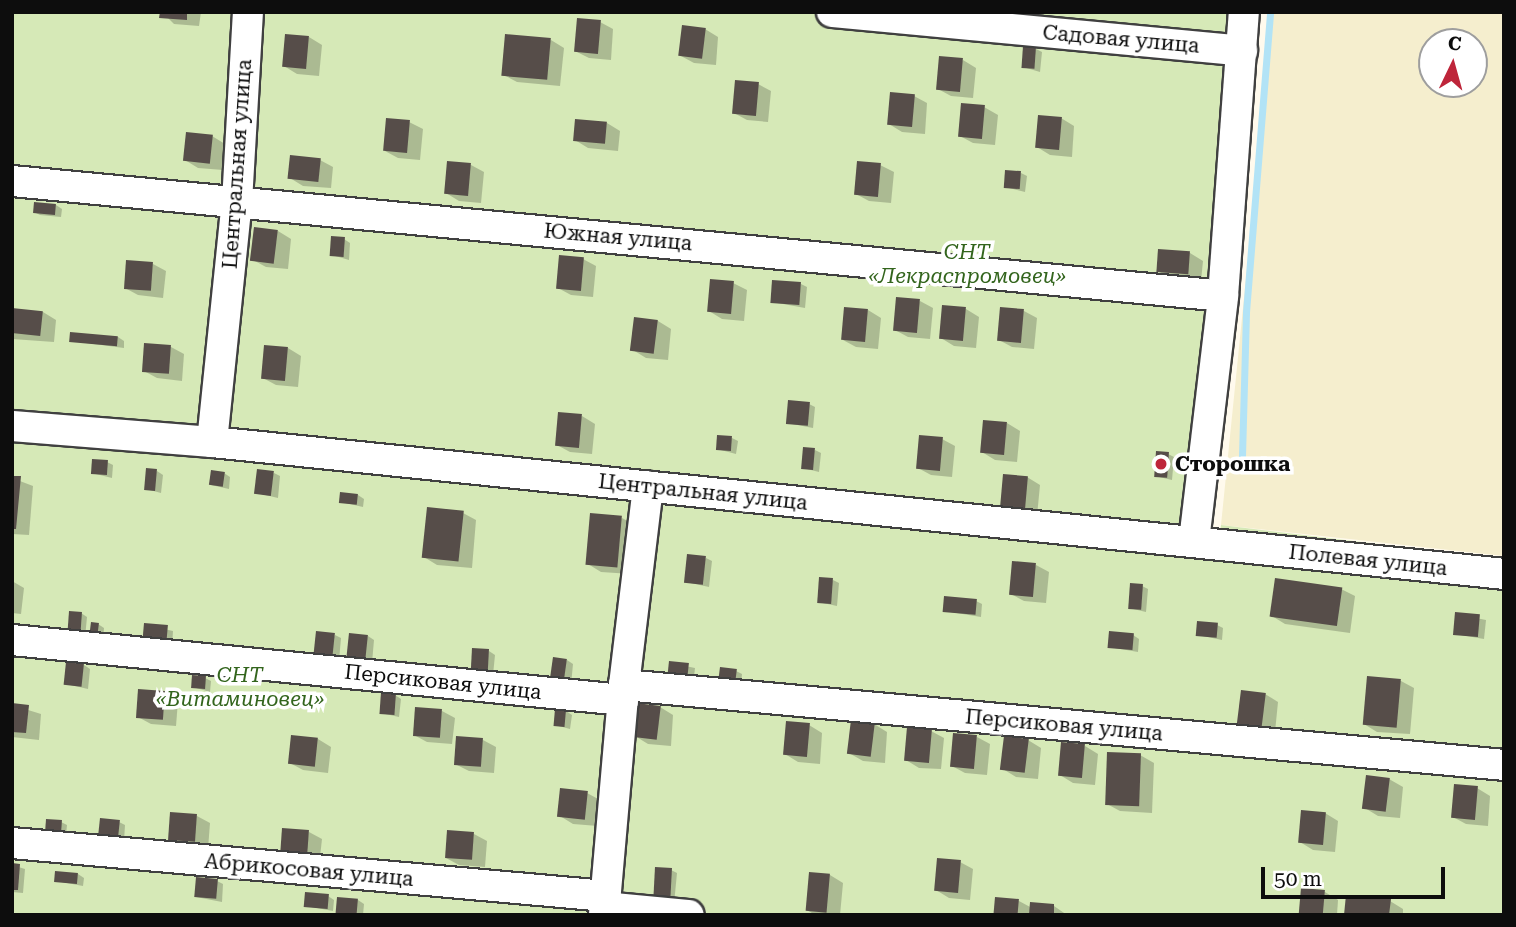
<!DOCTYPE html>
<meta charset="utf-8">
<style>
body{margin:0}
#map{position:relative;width:1516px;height:927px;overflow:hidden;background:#fffaed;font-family:"Roboto Serif",serif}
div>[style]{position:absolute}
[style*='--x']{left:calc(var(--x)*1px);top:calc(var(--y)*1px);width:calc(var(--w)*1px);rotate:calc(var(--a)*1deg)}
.farmland>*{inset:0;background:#f5eece}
.green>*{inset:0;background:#d6e9b7}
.shadow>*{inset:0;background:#0003}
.stream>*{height:7px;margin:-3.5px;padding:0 3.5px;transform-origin:3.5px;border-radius:3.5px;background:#b2e3f6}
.building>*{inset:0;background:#564d49;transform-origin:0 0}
.roads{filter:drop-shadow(2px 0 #404040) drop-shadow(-2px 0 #404040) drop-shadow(0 2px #404040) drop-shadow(0 -2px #404040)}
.minor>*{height:30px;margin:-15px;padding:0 15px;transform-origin:15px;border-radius:15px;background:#fff}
.dots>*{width:19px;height:19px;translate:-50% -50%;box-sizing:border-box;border:4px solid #fff;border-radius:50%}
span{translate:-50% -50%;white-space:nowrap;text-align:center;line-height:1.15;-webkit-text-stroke:7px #fff;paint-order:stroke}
.street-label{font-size:21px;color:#0d0d0d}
.park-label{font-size:21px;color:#33651d;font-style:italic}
.poi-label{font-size:21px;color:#0d0d0d;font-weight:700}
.left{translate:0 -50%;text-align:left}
.frame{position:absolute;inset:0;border:14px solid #0d0d0d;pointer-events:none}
.north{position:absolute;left:1418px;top:28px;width:70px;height:70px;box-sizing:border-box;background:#fff;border:2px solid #9e9e9e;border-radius:50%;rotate:5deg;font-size:19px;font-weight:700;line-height:28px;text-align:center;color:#0d0d0d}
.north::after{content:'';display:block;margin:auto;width:24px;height:32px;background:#be253a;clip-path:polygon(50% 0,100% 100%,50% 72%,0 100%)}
.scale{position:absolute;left:1261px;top:867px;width:184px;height:32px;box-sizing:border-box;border:4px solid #0d0d0d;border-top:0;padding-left:9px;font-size:21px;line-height:24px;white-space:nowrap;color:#0d0d0d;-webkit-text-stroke:5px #fff;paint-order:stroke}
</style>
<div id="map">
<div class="farmland">
<div style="clip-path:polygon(evenodd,1273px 12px,1504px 12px,1504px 556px,1221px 525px,1273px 12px,1432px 42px,1474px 42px,1474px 84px,1432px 84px,1432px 42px)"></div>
</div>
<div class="green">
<div style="clip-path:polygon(12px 12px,1244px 12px,1194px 541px,12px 426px)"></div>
<div style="clip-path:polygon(12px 441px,1218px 547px,1221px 525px,1504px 559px,1504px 915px,12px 915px)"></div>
</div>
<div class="shadow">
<div style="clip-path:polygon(162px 12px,201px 12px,199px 26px,174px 24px)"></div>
<div style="clip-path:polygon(1023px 12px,1044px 12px,1043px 24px)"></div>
<div style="clip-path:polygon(600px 22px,613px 29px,611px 60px,589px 58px,575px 51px)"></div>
<div style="clip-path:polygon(705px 29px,718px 37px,716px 65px,694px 63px,681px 56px)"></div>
<div style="clip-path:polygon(309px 37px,322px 45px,319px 76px,297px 74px,284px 66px)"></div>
<div style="clip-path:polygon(551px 40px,564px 48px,560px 86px,517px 82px,504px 75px)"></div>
<div style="clip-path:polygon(1036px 49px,1042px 52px,1040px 72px,1023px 67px)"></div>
<div style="clip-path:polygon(963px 60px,976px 68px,973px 98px,951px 96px,938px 89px)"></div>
<div style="clip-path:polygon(758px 84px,771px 91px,768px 122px,747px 120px,734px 113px)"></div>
<div style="clip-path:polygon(914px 96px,927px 103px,925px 134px,902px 132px,889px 124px)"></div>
<div style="clip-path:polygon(984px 107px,998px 115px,995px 145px,973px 143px,960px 136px)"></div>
<div style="clip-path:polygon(1061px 118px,1074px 126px,1072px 157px,1050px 155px,1037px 147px)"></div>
<div style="clip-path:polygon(409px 122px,423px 129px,420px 160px,398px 158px,385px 151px)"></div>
<div style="clip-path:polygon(607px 123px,620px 131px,618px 151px,588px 148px,575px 140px)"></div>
<div style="clip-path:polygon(212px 136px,225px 144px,223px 170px,198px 168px,185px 160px)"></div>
<div style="clip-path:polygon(320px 160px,333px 167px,331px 188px,303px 186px,290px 178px)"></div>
<div style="clip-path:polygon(449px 163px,471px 165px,484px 172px,481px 203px,459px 201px,446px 193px)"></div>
<div style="clip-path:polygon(880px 165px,894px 172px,891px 203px,869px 201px,856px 194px)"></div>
<div style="clip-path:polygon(1021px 173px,1027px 176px,1025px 192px,1005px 187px)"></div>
<div style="clip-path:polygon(35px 203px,56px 205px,62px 209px,61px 217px,40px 215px,34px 212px)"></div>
<div style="clip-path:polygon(278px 231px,291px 239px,288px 269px,266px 267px,253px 260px)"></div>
<div style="clip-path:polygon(344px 239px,350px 243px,349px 260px,332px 255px)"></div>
<div style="clip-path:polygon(1160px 250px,1190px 253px,1203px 261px,1201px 281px,1171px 279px,1158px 271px)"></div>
<div style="clip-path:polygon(583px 259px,596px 266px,593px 297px,571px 295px,558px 288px)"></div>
<div style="clip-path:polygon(153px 264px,166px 271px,163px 298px,138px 295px,125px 288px)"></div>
<div style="clip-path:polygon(733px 283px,747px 290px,744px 321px,722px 319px,709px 311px)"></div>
<div style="clip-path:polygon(801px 284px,807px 287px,805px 308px,772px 302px)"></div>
<div style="clip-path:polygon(920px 301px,933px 308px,930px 339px,908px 337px,895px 330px)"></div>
<div style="clip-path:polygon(944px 307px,966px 309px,979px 317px,976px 348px,954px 346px,941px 338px)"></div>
<div style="clip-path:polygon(1002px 309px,1024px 311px,1037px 318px,1034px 349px,1012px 347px,999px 340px)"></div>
<div style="clip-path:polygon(12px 310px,43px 312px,56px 320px,54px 342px,12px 339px)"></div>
<div style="clip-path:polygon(868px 310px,881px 318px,878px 349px,856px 347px,843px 340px)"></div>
<div style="clip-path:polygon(636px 319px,658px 321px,671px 329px,668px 360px,646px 358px,633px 350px)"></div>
<div style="clip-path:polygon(118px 337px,124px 341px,124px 348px,71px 341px)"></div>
<div style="clip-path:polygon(146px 345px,171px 347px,184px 354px,182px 381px,157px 378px,144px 371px)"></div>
<div style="clip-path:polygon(288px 348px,301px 356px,298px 387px,276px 385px,263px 378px)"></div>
<div style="clip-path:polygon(809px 404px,815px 407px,813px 428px,787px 423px)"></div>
<div style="clip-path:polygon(582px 416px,595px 424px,592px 454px,570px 452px,557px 445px)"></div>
<div style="clip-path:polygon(1007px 423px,1020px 431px,1017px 462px,995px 460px,982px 452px)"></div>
<div style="clip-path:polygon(732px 438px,738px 441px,736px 454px,717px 449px)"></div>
<div style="clip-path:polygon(942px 439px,955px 446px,952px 477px,931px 475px,918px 468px)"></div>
<div style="clip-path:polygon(815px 450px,821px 453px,819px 472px,803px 468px)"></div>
<div style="clip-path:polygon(1168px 454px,1174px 457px,1172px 480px,1155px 476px)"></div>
<div style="clip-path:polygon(107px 462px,113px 465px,112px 478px,92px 473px)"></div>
<div style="clip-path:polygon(157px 471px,163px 475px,161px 493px,146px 489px)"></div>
<div style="clip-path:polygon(224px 473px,230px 477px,229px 489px,211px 485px)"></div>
<div style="clip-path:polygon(274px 473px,280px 476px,278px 498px,257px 493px)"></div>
<div style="clip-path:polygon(1027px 477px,1040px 485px,1037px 516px,1015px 514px,1002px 506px)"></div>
<div style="clip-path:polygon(12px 478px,33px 486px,29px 535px,12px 534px)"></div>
<div style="clip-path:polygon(358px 495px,364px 499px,363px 507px,341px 502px)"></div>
<div style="clip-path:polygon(463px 513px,476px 520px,472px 568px,437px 565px,424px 557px)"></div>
<div style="clip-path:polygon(622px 518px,635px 525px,631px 574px,601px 572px,588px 564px)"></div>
<div style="clip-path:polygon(706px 558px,712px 561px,709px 587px,686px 582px)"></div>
<div style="clip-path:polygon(1036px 565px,1049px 572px,1046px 603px,1024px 601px,1011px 594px)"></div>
<div style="clip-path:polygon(833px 580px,839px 583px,837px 606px,818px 602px)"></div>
<div style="clip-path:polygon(12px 581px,24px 588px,21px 614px,12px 613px)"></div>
<div style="clip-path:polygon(1142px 586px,1148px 589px,1146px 612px,1129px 608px)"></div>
<div style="clip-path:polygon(1341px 589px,1355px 596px,1350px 633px,1285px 624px,1272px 616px)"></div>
<div style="clip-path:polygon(976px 601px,982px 604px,981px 617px,944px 611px)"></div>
<div style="clip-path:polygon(81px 613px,87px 617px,85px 638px,75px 637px)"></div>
<div style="clip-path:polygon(1456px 614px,1486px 620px,1484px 639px,1455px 634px)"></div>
<div style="clip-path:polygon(98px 624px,104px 628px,103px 639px,97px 639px)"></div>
<div style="clip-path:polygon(146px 625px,173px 631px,172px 646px)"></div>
<div style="clip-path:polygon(1217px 625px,1223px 628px,1222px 640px,1198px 635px)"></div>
<div style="clip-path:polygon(335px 635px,341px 638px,339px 661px,321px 660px)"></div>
<div style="clip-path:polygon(1133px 635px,1139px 639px,1138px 652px,1109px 647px)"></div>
<div style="clip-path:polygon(368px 636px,374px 640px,372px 663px,355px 662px)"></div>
<div style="clip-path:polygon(489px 651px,495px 655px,493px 675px,478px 674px)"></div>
<div style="clip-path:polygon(567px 660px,573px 664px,571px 685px,553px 681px)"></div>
<div style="clip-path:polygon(671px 663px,695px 668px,693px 686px)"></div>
<div style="clip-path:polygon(84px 665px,90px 669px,88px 689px,66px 684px)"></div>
<div style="clip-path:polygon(736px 671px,742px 674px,741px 684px,726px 683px)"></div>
<div style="clip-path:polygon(205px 678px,211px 681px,210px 692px,193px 687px)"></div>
<div style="clip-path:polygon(1368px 678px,1401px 681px,1414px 688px,1410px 734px,1377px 732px,1364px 724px)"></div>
<div style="clip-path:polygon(165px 693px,178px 701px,176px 726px,151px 724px,138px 717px)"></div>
<div style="clip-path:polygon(1265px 694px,1278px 702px,1275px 732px,1253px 731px,1240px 723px)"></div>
<div style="clip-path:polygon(395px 695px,401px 699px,399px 717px,381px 713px)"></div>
<div style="clip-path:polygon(12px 705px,41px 714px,39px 740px,12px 737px)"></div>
<div style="clip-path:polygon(660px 707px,673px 715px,671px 746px,648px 744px,635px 736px)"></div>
<div style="clip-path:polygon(442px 711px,455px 718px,452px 744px,427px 742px,414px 735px)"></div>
<div style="clip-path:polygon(566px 711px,572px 715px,570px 729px,555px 725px)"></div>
<div style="clip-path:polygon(874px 724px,887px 732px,885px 763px,863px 761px,849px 753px)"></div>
<div style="clip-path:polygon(809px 725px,822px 733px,820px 764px,798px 762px,785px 754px)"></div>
<div style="clip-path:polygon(931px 731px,944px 738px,941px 769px,919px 768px,906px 760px)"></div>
<div style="clip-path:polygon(977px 737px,990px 744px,987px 775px,965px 773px,952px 766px)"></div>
<div style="clip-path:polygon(318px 739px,331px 747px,328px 773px,303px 770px,290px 763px)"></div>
<div style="clip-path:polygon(483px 740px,496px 747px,494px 773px,469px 771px,455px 764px)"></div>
<div style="clip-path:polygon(1028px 740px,1041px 748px,1038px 779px,1016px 777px,1003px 769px)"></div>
<div style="clip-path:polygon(1085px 746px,1098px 754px,1095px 785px,1073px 783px,1060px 775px)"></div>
<div style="clip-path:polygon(1140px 755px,1154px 763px,1152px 813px,1120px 811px,1107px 804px)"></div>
<div style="clip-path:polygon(1389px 779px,1403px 787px,1400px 818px,1378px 816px,1365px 808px)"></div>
<div style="clip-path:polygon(1477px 788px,1490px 796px,1488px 826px,1466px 824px,1453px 817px)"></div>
<div style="clip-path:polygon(587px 793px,600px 800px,598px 826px,573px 824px,560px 816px)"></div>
<div style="clip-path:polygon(1325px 813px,1338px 821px,1335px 852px,1313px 850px,1300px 842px)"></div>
<div style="clip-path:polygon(197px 816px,210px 823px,208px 849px,183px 847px,170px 839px)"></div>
<div style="clip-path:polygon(61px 822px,67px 825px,65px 845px,52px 844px)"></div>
<div style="clip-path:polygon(119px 822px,125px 825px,124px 841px,106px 839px)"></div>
<div style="clip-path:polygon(309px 832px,322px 839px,319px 866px,294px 863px)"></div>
<div style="clip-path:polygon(474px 834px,487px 841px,485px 867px,459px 865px,446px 858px)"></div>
<div style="clip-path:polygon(960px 862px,973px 869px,970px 900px,949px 898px,936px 890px)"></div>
<div style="clip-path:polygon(12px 865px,25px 869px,23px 893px,12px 892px)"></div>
<div style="clip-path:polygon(671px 870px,677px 873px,674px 904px,660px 903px)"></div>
<div style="clip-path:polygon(78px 874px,84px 878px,83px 886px,56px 881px)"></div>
<div style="clip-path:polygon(810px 874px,830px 875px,843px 883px,840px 915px,815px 915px,807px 910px)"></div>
<div style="clip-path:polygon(217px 881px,223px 884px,222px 902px,196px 897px)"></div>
<div style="clip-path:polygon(1303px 890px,1325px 892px,1338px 900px,1337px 915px,1301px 915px)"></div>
<div style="clip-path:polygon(328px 896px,334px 900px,333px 911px,306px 906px)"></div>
<div style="clip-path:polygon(997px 899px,1019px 901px,1032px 908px,1054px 906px,1067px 915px,995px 915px)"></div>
<div style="clip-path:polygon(358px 900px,364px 904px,363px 915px,337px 913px)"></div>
<div style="clip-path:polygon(1390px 901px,1403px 909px,1403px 915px,1346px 915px)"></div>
</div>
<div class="stream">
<div style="--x:1242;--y:456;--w:144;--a:-88.4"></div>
<div style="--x:1246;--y:312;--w:301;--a:-85.4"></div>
</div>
<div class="building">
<div style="clip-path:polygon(160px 12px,187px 12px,187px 20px,159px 18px)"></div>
<div style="clip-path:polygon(1021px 12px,1039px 12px,1038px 22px,1020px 20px)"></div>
<div style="left:577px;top:18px;width:24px;height:34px;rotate:5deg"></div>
<div style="left:682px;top:25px;width:24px;height:31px;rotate:7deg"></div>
<div style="left:285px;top:34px;width:24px;height:33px;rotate:5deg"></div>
<div style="left:505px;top:34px;width:46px;height:42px;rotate:5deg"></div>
<div style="left:1023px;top:46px;width:13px;height:22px;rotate:4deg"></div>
<div style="left:939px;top:56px;width:24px;height:34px;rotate:5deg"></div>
<div style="left:735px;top:80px;width:24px;height:34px;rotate:5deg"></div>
<div style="left:890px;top:92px;width:25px;height:33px;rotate:5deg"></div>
<div style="left:961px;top:103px;width:24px;height:34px;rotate:5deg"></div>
<div style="left:1038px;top:115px;width:24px;height:33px;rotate:5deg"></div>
<div style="left:386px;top:118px;width:24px;height:33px;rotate:5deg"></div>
<div style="left:575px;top:119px;width:32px;height:22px;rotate:5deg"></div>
<div style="left:186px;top:132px;width:27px;height:29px;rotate:6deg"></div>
<div style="left:290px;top:155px;width:31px;height:24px;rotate:6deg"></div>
<div style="left:447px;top:161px;width:24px;height:33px;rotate:5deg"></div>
<div style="left:857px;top:161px;width:24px;height:34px;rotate:5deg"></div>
<div style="left:1005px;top:170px;width:16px;height:18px;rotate:4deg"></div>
<div style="left:34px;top:202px;width:22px;height:11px;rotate:5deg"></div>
<div style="left:254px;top:227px;width:24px;height:34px;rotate:7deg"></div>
<div style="left:331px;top:236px;width:14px;height:20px;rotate:4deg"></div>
<div style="left:1158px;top:249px;width:32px;height:23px;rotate:4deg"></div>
<div style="left:559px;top:255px;width:25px;height:34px;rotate:5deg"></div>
<div style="left:126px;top:260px;width:27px;height:29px;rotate:4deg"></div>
<div style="left:710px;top:279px;width:24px;height:33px;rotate:5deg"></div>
<div style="left:772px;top:280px;width:29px;height:23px;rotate:4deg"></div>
<div style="left:896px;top:297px;width:24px;height:34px;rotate:5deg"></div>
<div style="left:942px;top:305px;width:24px;height:34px;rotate:5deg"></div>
<div style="left:844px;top:307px;width:24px;height:33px;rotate:5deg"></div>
<div style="left:1000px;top:307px;width:24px;height:34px;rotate:5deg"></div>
<div style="left:12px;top:308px;width:31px;height:25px;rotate:6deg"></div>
<div style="left:634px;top:317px;width:24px;height:34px;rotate:7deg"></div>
<div style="left:70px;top:332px;width:48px;height:10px;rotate:5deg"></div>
<div style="left:144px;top:343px;width:27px;height:29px;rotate:4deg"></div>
<div style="left:264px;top:345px;width:24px;height:34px;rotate:5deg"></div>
<div style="left:788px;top:400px;width:22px;height:24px;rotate:5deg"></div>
<div style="left:558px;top:412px;width:24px;height:34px;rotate:5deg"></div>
<div style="left:983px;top:420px;width:24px;height:33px;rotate:5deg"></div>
<div style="left:717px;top:435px;width:15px;height:15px;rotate:4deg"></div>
<div style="left:919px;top:435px;width:24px;height:34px;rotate:5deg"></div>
<div style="left:803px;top:447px;width:12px;height:22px;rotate:5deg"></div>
<div style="left:1156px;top:451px;width:13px;height:26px;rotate:4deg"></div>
<div style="left:92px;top:459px;width:16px;height:15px;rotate:4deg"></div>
<div style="left:146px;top:468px;width:11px;height:22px;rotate:5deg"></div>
<div style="left:257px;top:469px;width:17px;height:25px;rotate:7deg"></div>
<div style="left:211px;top:470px;width:14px;height:15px;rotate:8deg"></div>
<div style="left:1003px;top:474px;width:25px;height:33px;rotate:5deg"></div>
<div style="clip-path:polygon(12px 476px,21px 476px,16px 529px,12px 529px)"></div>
<div style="left:340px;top:492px;width:18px;height:11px;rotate:6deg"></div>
<div style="left:427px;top:507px;width:37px;height:51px;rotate:6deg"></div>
<div style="left:590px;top:513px;width:32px;height:52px;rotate:5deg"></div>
<div style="left:687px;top:554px;width:19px;height:29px;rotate:6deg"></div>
<div style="left:1012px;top:561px;width:24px;height:34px;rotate:5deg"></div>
<div style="left:819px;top:577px;width:14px;height:26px;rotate:4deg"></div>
<div style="left:1275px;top:578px;width:68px;height:39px;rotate:8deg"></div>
<div style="left:1130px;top:583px;width:13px;height:26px;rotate:4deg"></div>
<div style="left:944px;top:596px;width:33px;height:16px;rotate:5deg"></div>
<div style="left:69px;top:611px;width:13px;height:24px;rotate:4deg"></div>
<div style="left:1455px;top:612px;width:25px;height:23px;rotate:5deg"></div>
<div style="left:1197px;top:621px;width:21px;height:15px;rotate:5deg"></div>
<div style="left:91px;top:622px;width:8px;height:14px;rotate:7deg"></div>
<div style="left:144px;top:623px;width:24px;height:18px;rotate:5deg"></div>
<div style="left:316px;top:631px;width:19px;height:26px;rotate:6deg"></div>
<div style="left:1109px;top:631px;width:25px;height:17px;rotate:5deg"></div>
<div style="left:349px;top:633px;width:19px;height:26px;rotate:6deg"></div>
<div style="left:472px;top:648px;width:17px;height:23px;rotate:3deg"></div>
<div style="left:553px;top:657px;width:14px;height:25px;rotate:8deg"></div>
<div style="left:669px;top:661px;width:20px;height:21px;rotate:6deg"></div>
<div style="left:66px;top:662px;width:18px;height:23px;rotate:6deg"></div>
<div style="left:720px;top:667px;width:17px;height:13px;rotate:7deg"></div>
<div style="left:192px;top:675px;width:14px;height:13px;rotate:4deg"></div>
<div style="left:1367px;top:676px;width:34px;height:49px;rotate:5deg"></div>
<div style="left:138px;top:689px;width:27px;height:29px;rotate:4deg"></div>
<div style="left:1241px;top:690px;width:25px;height:34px;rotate:7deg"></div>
<div style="left:381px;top:692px;width:15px;height:22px;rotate:4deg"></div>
<div style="clip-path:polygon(12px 703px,29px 705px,26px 733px,12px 732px)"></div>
<div style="left:636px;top:703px;width:25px;height:34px;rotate:7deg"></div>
<div style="left:415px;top:707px;width:27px;height:29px;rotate:4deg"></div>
<div style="left:555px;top:709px;width:11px;height:17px;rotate:5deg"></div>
<div style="left:851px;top:720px;width:24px;height:34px;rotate:7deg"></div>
<div style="left:786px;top:721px;width:24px;height:34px;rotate:5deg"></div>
<div style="left:907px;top:727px;width:25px;height:34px;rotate:5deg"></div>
<div style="left:953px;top:733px;width:24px;height:34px;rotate:5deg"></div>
<div style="left:291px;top:735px;width:27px;height:29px;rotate:6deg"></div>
<div style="left:456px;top:736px;width:27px;height:29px;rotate:4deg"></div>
<div style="left:1004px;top:736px;width:25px;height:34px;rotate:7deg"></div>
<div style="left:1061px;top:742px;width:24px;height:34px;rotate:5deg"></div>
<div style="left:1107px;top:752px;width:34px;height:53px;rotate:2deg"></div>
<div style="left:1366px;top:775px;width:24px;height:34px;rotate:7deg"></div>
<div style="left:1454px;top:784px;width:24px;height:34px;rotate:5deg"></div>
<div style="left:560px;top:788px;width:28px;height:29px;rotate:6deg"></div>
<div style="left:1301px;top:810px;width:25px;height:33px;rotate:5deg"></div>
<div style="left:170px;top:812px;width:27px;height:28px;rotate:4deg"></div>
<div style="left:100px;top:818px;width:20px;height:19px;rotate:6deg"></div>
<div style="left:46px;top:819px;width:16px;height:23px;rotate:4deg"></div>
<div style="left:282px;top:828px;width:27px;height:29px;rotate:4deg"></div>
<div style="left:447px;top:830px;width:27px;height:28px;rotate:4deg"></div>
<div style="left:937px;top:858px;width:24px;height:33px;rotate:5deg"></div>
<div style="clip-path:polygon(12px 863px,20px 864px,18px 890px,12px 890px)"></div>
<div style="left:655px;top:867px;width:17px;height:34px;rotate:3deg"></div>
<div style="left:55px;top:871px;width:23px;height:11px;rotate:5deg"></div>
<div style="left:809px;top:872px;width:21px;height:39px;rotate:5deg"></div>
<div style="left:196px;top:877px;width:22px;height:20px;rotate:5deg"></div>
<div style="left:1301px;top:888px;width:24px;height:27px;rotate:5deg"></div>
<div style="left:305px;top:892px;width:24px;height:15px;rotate:5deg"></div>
<div style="clip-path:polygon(1346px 895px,1391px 899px,1389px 915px,1344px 915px)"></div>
<div style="left:337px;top:897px;width:21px;height:17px;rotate:5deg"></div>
<div style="left:995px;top:897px;width:24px;height:18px;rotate:5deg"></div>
<div style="clip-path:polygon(1030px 902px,1054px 904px,1054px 915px,1029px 915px)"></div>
</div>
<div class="roads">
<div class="minor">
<div style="--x:832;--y:12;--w:412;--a:5.4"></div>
<div style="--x:12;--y:181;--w:1216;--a:5.42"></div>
<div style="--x:12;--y:426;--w:201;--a:4.6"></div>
<div style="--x:212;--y:442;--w:1299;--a:5.83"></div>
<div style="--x:212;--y:442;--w:241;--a:-84.1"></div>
<div style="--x:237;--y:202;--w:190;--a:-86.7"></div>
<div style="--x:1194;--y:541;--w:247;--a:-83.2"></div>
<div style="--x:1223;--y:296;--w:285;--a:-85.8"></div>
<div style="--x:12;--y:640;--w:614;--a:5.61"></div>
<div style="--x:624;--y:685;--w:884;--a:5.19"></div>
<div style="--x:12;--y:843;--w:596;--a:5.1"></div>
<div style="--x:605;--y:907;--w:84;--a:5.4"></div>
<div style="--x:604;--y:914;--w:230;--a:-85"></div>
<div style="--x:624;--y:685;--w:200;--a:-83.1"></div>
</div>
</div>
<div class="dots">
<div style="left:1161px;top:464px;background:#be253a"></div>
</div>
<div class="street-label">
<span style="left:1121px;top:39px;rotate:5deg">Садовая улица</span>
<span style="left:237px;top:164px;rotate:-86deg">Центральная улица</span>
<span style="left:618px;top:237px;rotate:5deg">Южная улица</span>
<span style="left:703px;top:492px;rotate:6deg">Центральная улица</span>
<span style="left:1368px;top:560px;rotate:6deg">Полевая улица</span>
<span style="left:443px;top:682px;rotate:6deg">Персиковая улица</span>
<span style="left:1064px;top:725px;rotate:5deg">Персиковая улица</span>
<span style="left:309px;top:870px;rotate:5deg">Абрикосовая улица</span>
</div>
<div class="park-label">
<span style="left:967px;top:264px">СНТ<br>«Лекраспромовец»</span>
<span style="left:240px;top:687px">СНТ<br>«Витаминовец»</span>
</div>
<div class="poi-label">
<span class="left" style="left:1175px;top:464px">Сторошка</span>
</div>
<div class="frame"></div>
<div class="north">С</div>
<div class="scale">50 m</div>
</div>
